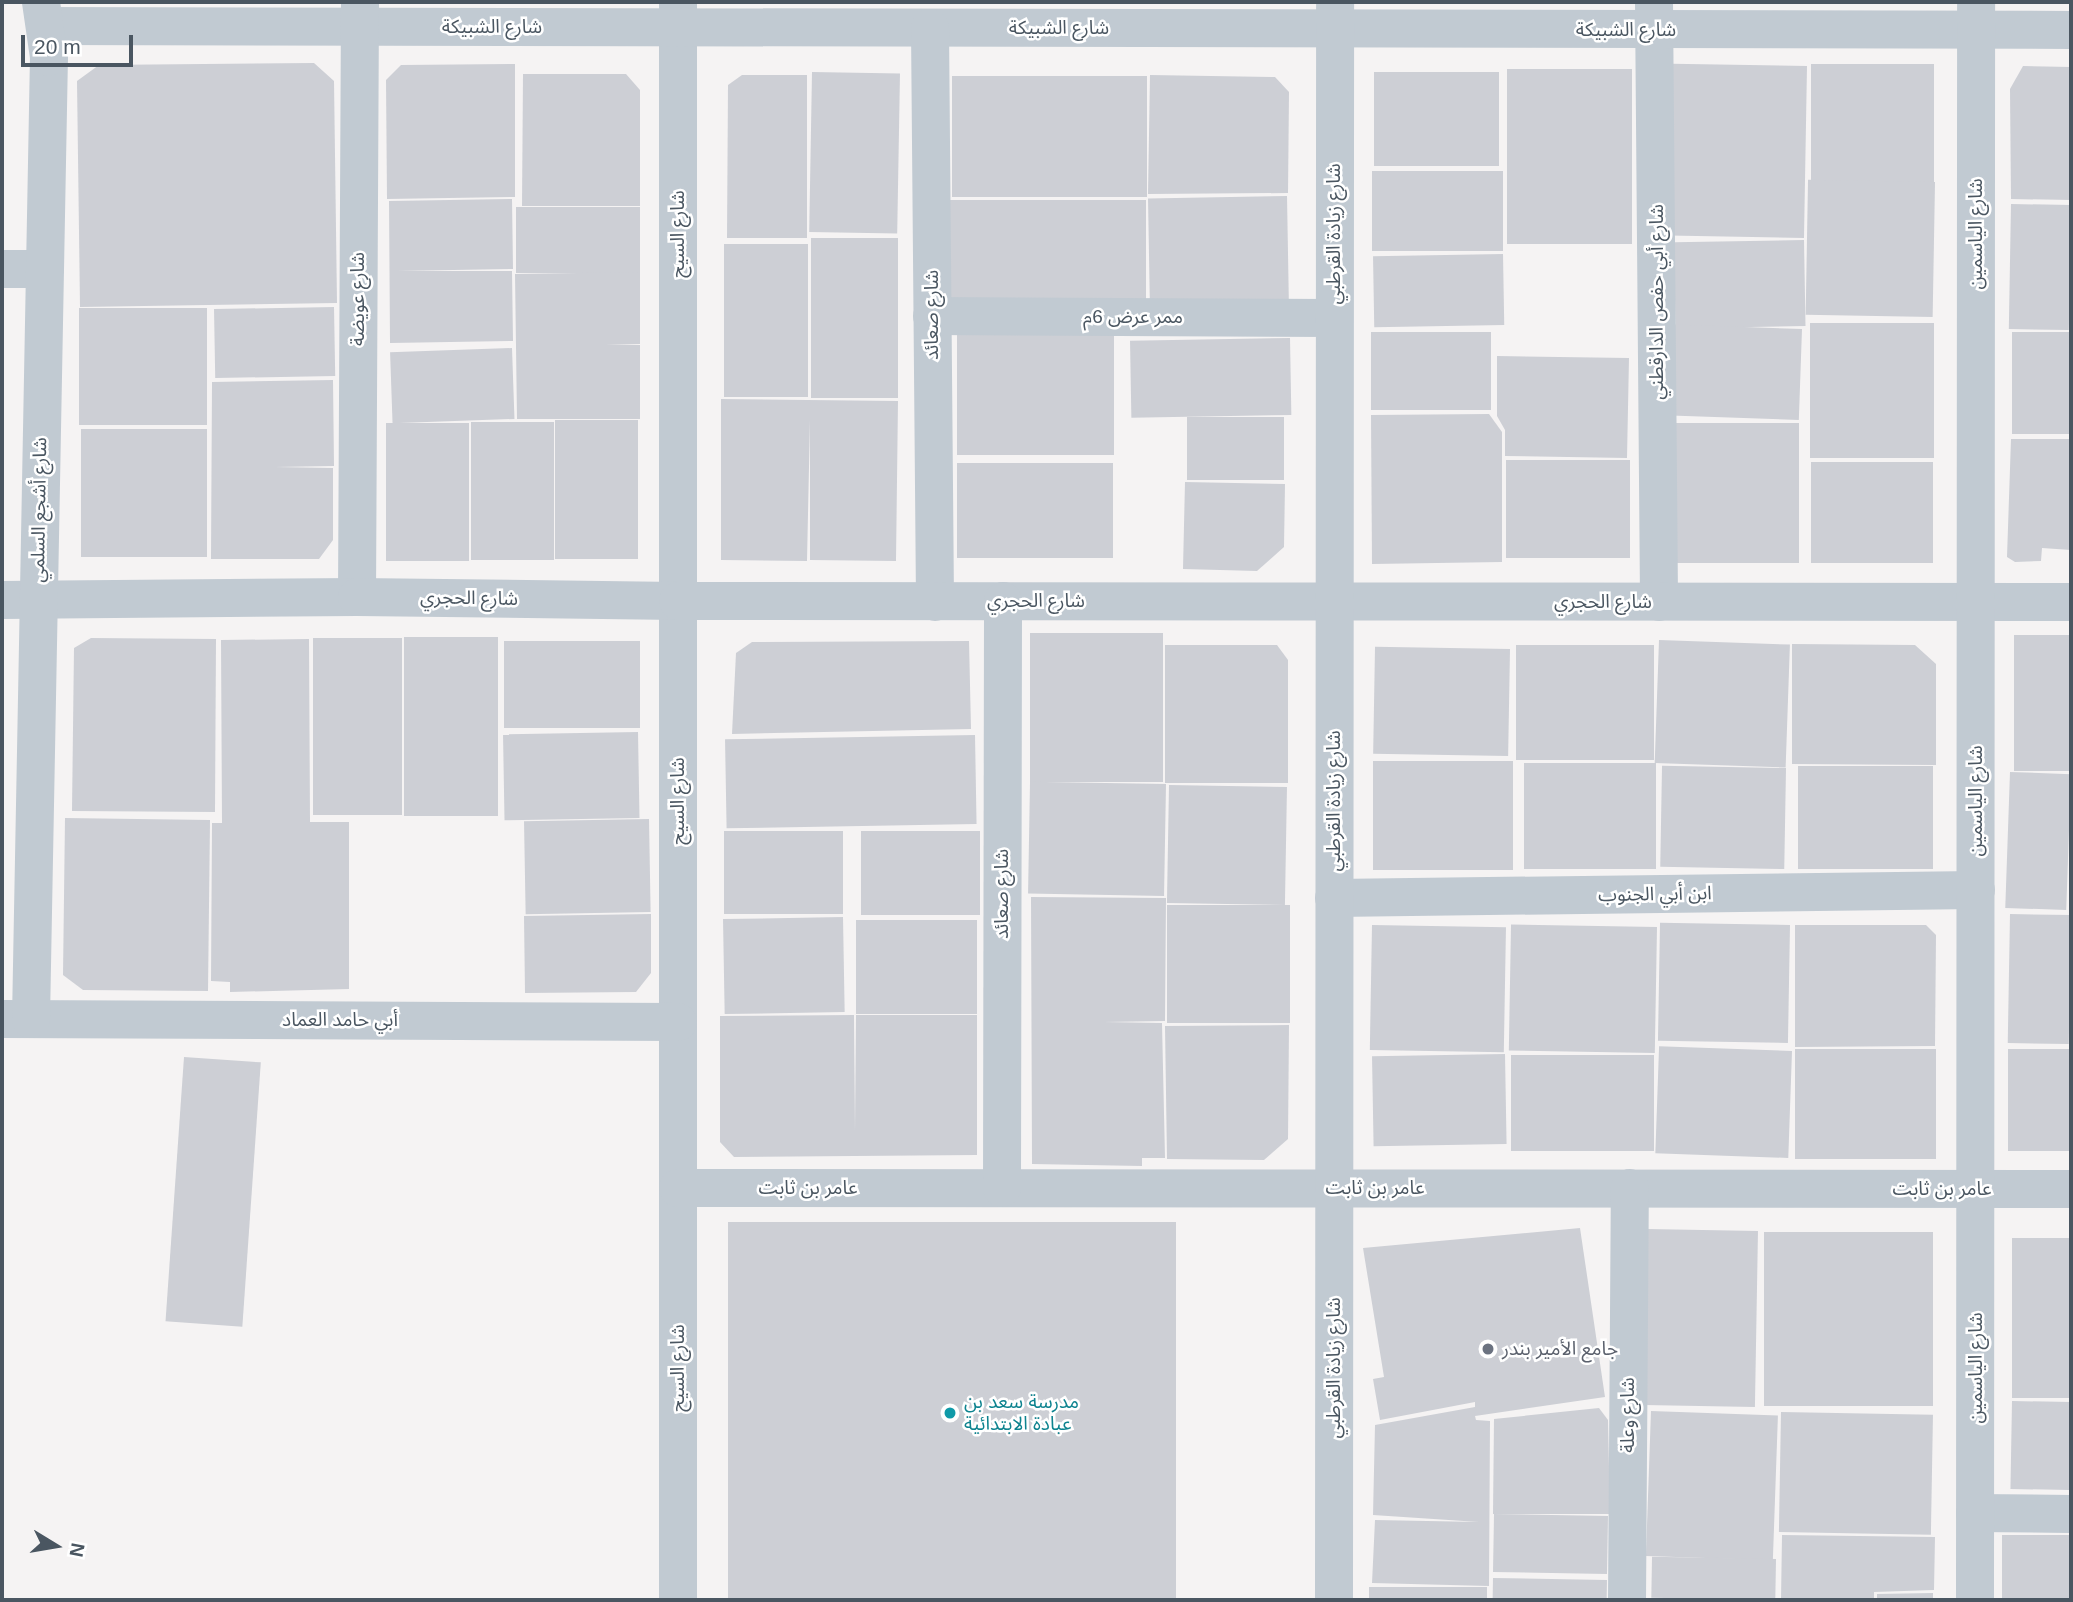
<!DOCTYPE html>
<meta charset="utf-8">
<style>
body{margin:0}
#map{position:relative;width:2073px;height:1602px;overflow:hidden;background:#f5f3f3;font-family:Arial,"Noto Sans Arabic",sans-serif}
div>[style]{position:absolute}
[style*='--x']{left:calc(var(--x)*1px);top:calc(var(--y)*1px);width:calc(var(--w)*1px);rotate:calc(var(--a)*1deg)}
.building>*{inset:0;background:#cdcfd5;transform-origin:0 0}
.minor>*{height:38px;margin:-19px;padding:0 19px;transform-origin:19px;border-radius:19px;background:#c1cad2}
.dots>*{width:19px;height:19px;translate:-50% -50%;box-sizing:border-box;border:4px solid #fff;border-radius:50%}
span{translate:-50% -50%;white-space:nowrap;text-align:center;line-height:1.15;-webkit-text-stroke:5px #fff;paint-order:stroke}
.street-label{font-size:19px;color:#4a5661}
.worship-label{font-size:19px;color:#5b616d}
.left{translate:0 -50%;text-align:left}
.culture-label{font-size:19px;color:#0d838f}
.frame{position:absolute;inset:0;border:4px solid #4a5661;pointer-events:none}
.north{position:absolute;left:21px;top:1511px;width:70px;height:70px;-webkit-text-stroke:5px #fff;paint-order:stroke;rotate:101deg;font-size:19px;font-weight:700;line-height:28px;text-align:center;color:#4a5661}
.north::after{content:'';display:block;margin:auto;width:24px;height:32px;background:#4a5661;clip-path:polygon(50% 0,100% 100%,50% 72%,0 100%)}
.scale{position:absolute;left:21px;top:35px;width:112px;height:32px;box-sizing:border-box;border:4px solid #4a5661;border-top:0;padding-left:9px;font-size:21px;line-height:24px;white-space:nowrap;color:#4a5661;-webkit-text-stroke:5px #fff;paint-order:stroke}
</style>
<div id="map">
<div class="building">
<div style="clip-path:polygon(314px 63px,334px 81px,337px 303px,80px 307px,77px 81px,99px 65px)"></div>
<div style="clip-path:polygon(515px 64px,515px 197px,387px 199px,386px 80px,401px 65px)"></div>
<div style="left:1811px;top:64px;width:123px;height:119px"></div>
<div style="left:1807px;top:66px;width:172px;height:135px;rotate:91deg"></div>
<div style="clip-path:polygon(2023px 66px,2071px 67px,2071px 200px,2011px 199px,2010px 89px)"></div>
<div style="left:1507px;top:69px;width:125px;height:175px"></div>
<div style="left:812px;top:72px;width:88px;height:160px;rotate:1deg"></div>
<div style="left:1374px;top:72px;width:125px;height:94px"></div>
<div style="clip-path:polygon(523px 74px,626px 74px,640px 90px,640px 206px,522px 206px)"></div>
<div style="clip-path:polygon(742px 75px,807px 75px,807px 238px,727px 238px,728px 85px)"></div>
<div style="clip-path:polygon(1150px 75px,1275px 77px,1289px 92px,1288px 193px,1148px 194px)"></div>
<div style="left:952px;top:76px;width:195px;height:121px"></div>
<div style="left:1372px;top:171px;width:131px;height:80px"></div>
<div style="left:1935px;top:182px;width:135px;height:127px;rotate:91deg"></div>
<div style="left:1287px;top:196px;width:104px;height:139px;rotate:89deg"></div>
<div style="clip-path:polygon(512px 199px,513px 269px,397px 271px,512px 271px,513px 341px,390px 343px,389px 201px)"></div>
<div style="left:950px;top:200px;width:196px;height:101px"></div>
<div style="left:2011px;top:204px;width:60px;height:125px;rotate:1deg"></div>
<div style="left:516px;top:207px;width:124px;height:66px"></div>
<div style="left:811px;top:238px;width:87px;height:160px"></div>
<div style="left:1804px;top:240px;width:86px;height:130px;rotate:89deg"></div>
<div style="left:808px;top:244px;width:153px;height:84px;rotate:90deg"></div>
<div style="left:1503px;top:254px;width:71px;height:130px;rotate:89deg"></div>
<div style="clip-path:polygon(640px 272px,640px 344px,606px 344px,640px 345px,640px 419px,517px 419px,515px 274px)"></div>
<div style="left:334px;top:307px;width:69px;height:120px;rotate:89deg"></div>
<div style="left:79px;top:308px;width:128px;height:117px"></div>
<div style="left:1810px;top:323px;width:124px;height:135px"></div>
<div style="left:1802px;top:329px;width:91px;height:128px;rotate:92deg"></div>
<div style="left:1491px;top:332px;width:78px;height:120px;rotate:90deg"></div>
<div style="left:2012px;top:332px;width:59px;height:102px"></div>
<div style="left:957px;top:333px;width:157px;height:122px"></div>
<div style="left:1290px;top:338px;width:77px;height:160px;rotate:89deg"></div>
<div style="left:512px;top:348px;width:71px;height:122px;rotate:88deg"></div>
<div style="clip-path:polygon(1497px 356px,1629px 358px,1627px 458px,1505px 456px,1505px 430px,1497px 416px)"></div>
<div style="clip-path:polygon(333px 380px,334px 466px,275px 467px,333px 468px,333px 540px,319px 559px,211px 559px,212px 382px)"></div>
<div style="clip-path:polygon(721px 399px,898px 401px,896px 561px,810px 560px,810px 420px,807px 561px,721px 560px)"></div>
<div style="clip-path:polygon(1489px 414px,1502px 432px,1502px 562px,1372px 564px,1371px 415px)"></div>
<div style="left:1187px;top:417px;width:97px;height:63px"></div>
<div style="left:638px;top:420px;width:139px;height:83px;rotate:90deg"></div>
<div style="left:471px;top:422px;width:83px;height:138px"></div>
<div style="left:469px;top:423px;width:138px;height:83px;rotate:90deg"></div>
<div style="left:1675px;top:423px;width:124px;height:140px"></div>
<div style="left:81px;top:429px;width:126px;height:128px"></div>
<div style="clip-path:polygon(2011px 439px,2071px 439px,2071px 550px,2042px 548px,2041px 561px,2015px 562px,2007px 557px)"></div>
<div style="left:1506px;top:460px;width:124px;height:98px"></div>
<div style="left:1811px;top:462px;width:122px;height:101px"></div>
<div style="left:957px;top:463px;width:156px;height:95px"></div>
<div style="clip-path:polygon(1185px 482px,1285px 484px,1284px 547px,1257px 571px,1183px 569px)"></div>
<div style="left:1030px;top:633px;width:133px;height:149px"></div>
<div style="left:2014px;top:635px;width:57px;height:136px"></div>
<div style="left:404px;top:637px;width:94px;height:179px"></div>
<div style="clip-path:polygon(91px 638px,216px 639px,215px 812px,72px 811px,74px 648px)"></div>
<div style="left:313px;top:638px;width:89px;height:177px"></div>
<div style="clip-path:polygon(309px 639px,310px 822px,349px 822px,349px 989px,230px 992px,230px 982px,211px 981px,212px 823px,222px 823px,221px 640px)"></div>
<div style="left:1659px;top:640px;width:131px;height:123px;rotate:2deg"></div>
<div style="left:640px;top:641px;width:87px;height:136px;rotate:90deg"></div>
<div style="clip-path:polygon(969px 641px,971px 729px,732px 734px,736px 653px,752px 642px)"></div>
<div style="clip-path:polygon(1792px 644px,1915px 645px,1936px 664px,1936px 765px,1792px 764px)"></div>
<div style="clip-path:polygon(1165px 645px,1277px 645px,1288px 660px,1288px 783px,1165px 783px)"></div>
<div style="left:1654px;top:645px;width:115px;height:138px;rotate:90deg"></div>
<div style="left:1510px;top:649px;width:107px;height:135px;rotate:91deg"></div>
<div style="left:638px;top:732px;width:86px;height:135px;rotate:89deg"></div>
<div style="left:975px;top:735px;width:89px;height:250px;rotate:89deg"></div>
<div style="left:1373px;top:761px;width:140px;height:109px"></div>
<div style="left:1656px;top:763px;width:106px;height:132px;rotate:90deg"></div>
<div style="left:1798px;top:766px;width:135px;height:103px"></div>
<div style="left:1786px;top:768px;width:101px;height:124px;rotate:91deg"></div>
<div style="left:2010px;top:772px;width:61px;height:136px;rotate:2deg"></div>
<div style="left:1166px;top:784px;width:112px;height:136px;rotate:91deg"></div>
<div style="left:1169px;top:785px;width:118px;height:118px;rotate:1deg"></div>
<div style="clip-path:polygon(65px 818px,210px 820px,208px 991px,83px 990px,63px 975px)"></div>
<div style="left:649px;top:819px;width:93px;height:125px;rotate:89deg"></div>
<div style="left:724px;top:831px;width:119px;height:83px"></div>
<div style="left:861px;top:831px;width:119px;height:84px"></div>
<div style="clip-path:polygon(1031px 897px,1166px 898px,1165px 1021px,1104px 1022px,1162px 1023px,1165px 1158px,1142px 1158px,1142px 1166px,1032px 1164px)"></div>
<div style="left:1167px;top:905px;width:123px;height:118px"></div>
<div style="clip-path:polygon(651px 914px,651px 973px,636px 992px,525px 993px,524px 916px)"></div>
<div style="left:2010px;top:914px;width:61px;height:129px;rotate:1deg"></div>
<div style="left:843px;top:917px;width:95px;height:120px;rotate:89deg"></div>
<div style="left:856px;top:920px;width:121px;height:94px"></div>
<div style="left:1372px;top:925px;width:134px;height:125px;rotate:1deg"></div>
<div style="left:1790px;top:925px;width:118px;height:130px;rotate:91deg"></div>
<div style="clip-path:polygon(1795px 925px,1926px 925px,1936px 935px,1935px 1046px,1795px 1047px)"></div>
<div style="left:1657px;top:927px;width:126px;height:146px;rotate:91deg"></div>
<div style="clip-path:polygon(854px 1015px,855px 1132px,856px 1015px,977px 1015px,977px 1155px,734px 1157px,720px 1142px,720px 1016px)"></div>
<div style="clip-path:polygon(1289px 1025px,1288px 1139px,1264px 1160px,1167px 1159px,1165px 1026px)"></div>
<div style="left:1795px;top:1049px;width:141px;height:110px"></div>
<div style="left:2008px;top:1049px;width:63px;height:102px"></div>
<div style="left:1792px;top:1051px;width:107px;height:133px;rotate:92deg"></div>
<div style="left:1505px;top:1054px;width:90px;height:133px;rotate:89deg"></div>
<div style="left:1511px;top:1055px;width:143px;height:96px"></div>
<div style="left:184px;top:1057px;width:77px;height:265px;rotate:4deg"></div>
<div style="left:728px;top:1222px;width:448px;height:378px"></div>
<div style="clip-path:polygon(1580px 1228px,1605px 1397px,1475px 1416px,1476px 1420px,1490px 1421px,1489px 1586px,1372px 1583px,1375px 1520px,1479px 1522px,1373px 1515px,1375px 1425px,1475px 1407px,1475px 1402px,1380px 1420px,1373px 1379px,1384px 1377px,1363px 1248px)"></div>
<div style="left:1647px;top:1229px;width:111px;height:176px;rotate:1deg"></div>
<div style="left:1764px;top:1232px;width:169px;height:174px"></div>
<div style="left:2071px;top:1238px;width:160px;height:59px;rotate:90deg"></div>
<div style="left:2012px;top:1401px;width:59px;height:88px;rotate:1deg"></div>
<div style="clip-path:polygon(1599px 1408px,1608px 1420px,1610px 1514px,1493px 1514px,1494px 1419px)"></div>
<div style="left:1651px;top:1411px;width:127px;height:145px;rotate:2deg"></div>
<div style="left:1781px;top:1412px;width:152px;height:120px;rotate:1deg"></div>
<div style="left:1608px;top:1516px;width:58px;height:114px;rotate:91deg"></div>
<div style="clip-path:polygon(1782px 1535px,1935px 1537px,1934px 1590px,1874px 1592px,1874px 1600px,1781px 1600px)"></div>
<div style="left:2002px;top:1535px;width:69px;height:65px"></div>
<div style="left:1776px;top:1559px;width:41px;height:124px;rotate:91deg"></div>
<div style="left:1493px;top:1578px;width:114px;height:22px;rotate:1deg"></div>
<div style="left:1369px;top:1587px;width:118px;height:13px"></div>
<div style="clip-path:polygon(1933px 1593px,1933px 1600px,1877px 1600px,1877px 1594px)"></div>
</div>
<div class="minor">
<div style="--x:1654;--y:2;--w:600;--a:89.52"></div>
<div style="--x:678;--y:4;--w:1596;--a:90"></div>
<div style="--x:46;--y:26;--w:2025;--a:0.11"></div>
<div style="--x:930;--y:28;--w:574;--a:89.5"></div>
<div style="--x:2;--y:269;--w:43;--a:0"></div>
<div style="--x:932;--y:316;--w:402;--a:0.3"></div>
<div style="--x:357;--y:597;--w:595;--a:-89.71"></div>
<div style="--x:2;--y:600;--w:355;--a:-0.5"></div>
<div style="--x:357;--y:597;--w:321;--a:0.7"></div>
<div style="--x:678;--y:601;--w:1393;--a:0.04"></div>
<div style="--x:1334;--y:898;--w:642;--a:-0.71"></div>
<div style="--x:2;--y:1019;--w:676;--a:0.25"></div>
<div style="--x:31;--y:1019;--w:962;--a:-88.93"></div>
<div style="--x:49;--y:57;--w:56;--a:-98.3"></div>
<div style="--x:678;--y:1188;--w:1393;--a:0.04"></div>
<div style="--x:1002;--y:1188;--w:587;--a:-89.9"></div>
<div style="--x:1975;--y:1513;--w:96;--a:0.6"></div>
<div style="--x:1334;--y:1600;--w:1598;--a:-89.96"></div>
<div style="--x:1627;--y:1600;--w:412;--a:-89.6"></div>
<div style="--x:1975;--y:1600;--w:1598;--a:-89.96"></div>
</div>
<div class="dots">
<div style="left:1488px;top:1349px;background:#6b7280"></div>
<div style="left:950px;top:1413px;background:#0f9aa8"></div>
</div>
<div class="street-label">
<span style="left:492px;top:27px">شارع الشبيكة</span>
<span style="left:1059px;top:28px">شارع الشبيكة</span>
<span style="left:1626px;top:30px">شارع الشبيكة</span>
<span style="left:678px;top:234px;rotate:-90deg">شارع السيح</span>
<span style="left:1334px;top:234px;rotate:-90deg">شارع زيادة القرطبي</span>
<span style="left:1976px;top:234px;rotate:-90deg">شارع الياسمين</span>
<span style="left:358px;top:299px;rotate:-90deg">شارع عويضة</span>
<span style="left:1657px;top:302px;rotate:-90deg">شارع أبي حفص الدارقطني</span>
<span style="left:932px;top:315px;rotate:-90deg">شارع صعائد</span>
<span style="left:1133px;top:317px">ممر عرض 6م</span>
<span style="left:39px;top:510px;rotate:-89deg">شارع أشجع السلمي</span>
<span style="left:469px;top:598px;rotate:1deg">شارع الحجري</span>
<span style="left:1036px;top:601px">شارع الحجري</span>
<span style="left:1603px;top:602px">شارع الحجري</span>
<span style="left:678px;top:801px;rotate:-90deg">شارع السيح</span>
<span style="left:1334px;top:801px;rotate:-90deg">شارع زيادة القرطبي</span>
<span style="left:1976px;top:801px;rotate:-90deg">شارع الياسمين</span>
<span style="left:1002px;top:894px;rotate:-90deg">شارع صعائد</span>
<span style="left:1655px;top:894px;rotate:-1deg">ابن أبي الجنوب</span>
<span style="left:340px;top:1020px">أبي حامد العماد</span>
<span style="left:808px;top:1188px">عامر بن ثابت</span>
<span style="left:1375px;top:1188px">عامر بن ثابت</span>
<span style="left:1942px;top:1189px">عامر بن ثابت</span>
<span style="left:678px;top:1368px;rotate:-90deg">شارع السيح</span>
<span style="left:1334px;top:1368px;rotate:-90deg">شارع زيادة القرطبي</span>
<span style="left:1976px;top:1368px;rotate:-90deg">شارع الياسمين</span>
<span style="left:1628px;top:1415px;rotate:-90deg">شارع وعلة</span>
</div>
<div class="worship-label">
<span class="left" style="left:1502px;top:1349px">جامع الأمير بندر</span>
</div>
<div class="culture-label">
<span class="left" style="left:964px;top:1413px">مدرسة سعد بن<br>عبادة الابتدائية</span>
</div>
<div class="frame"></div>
<div class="north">N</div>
<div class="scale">20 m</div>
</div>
